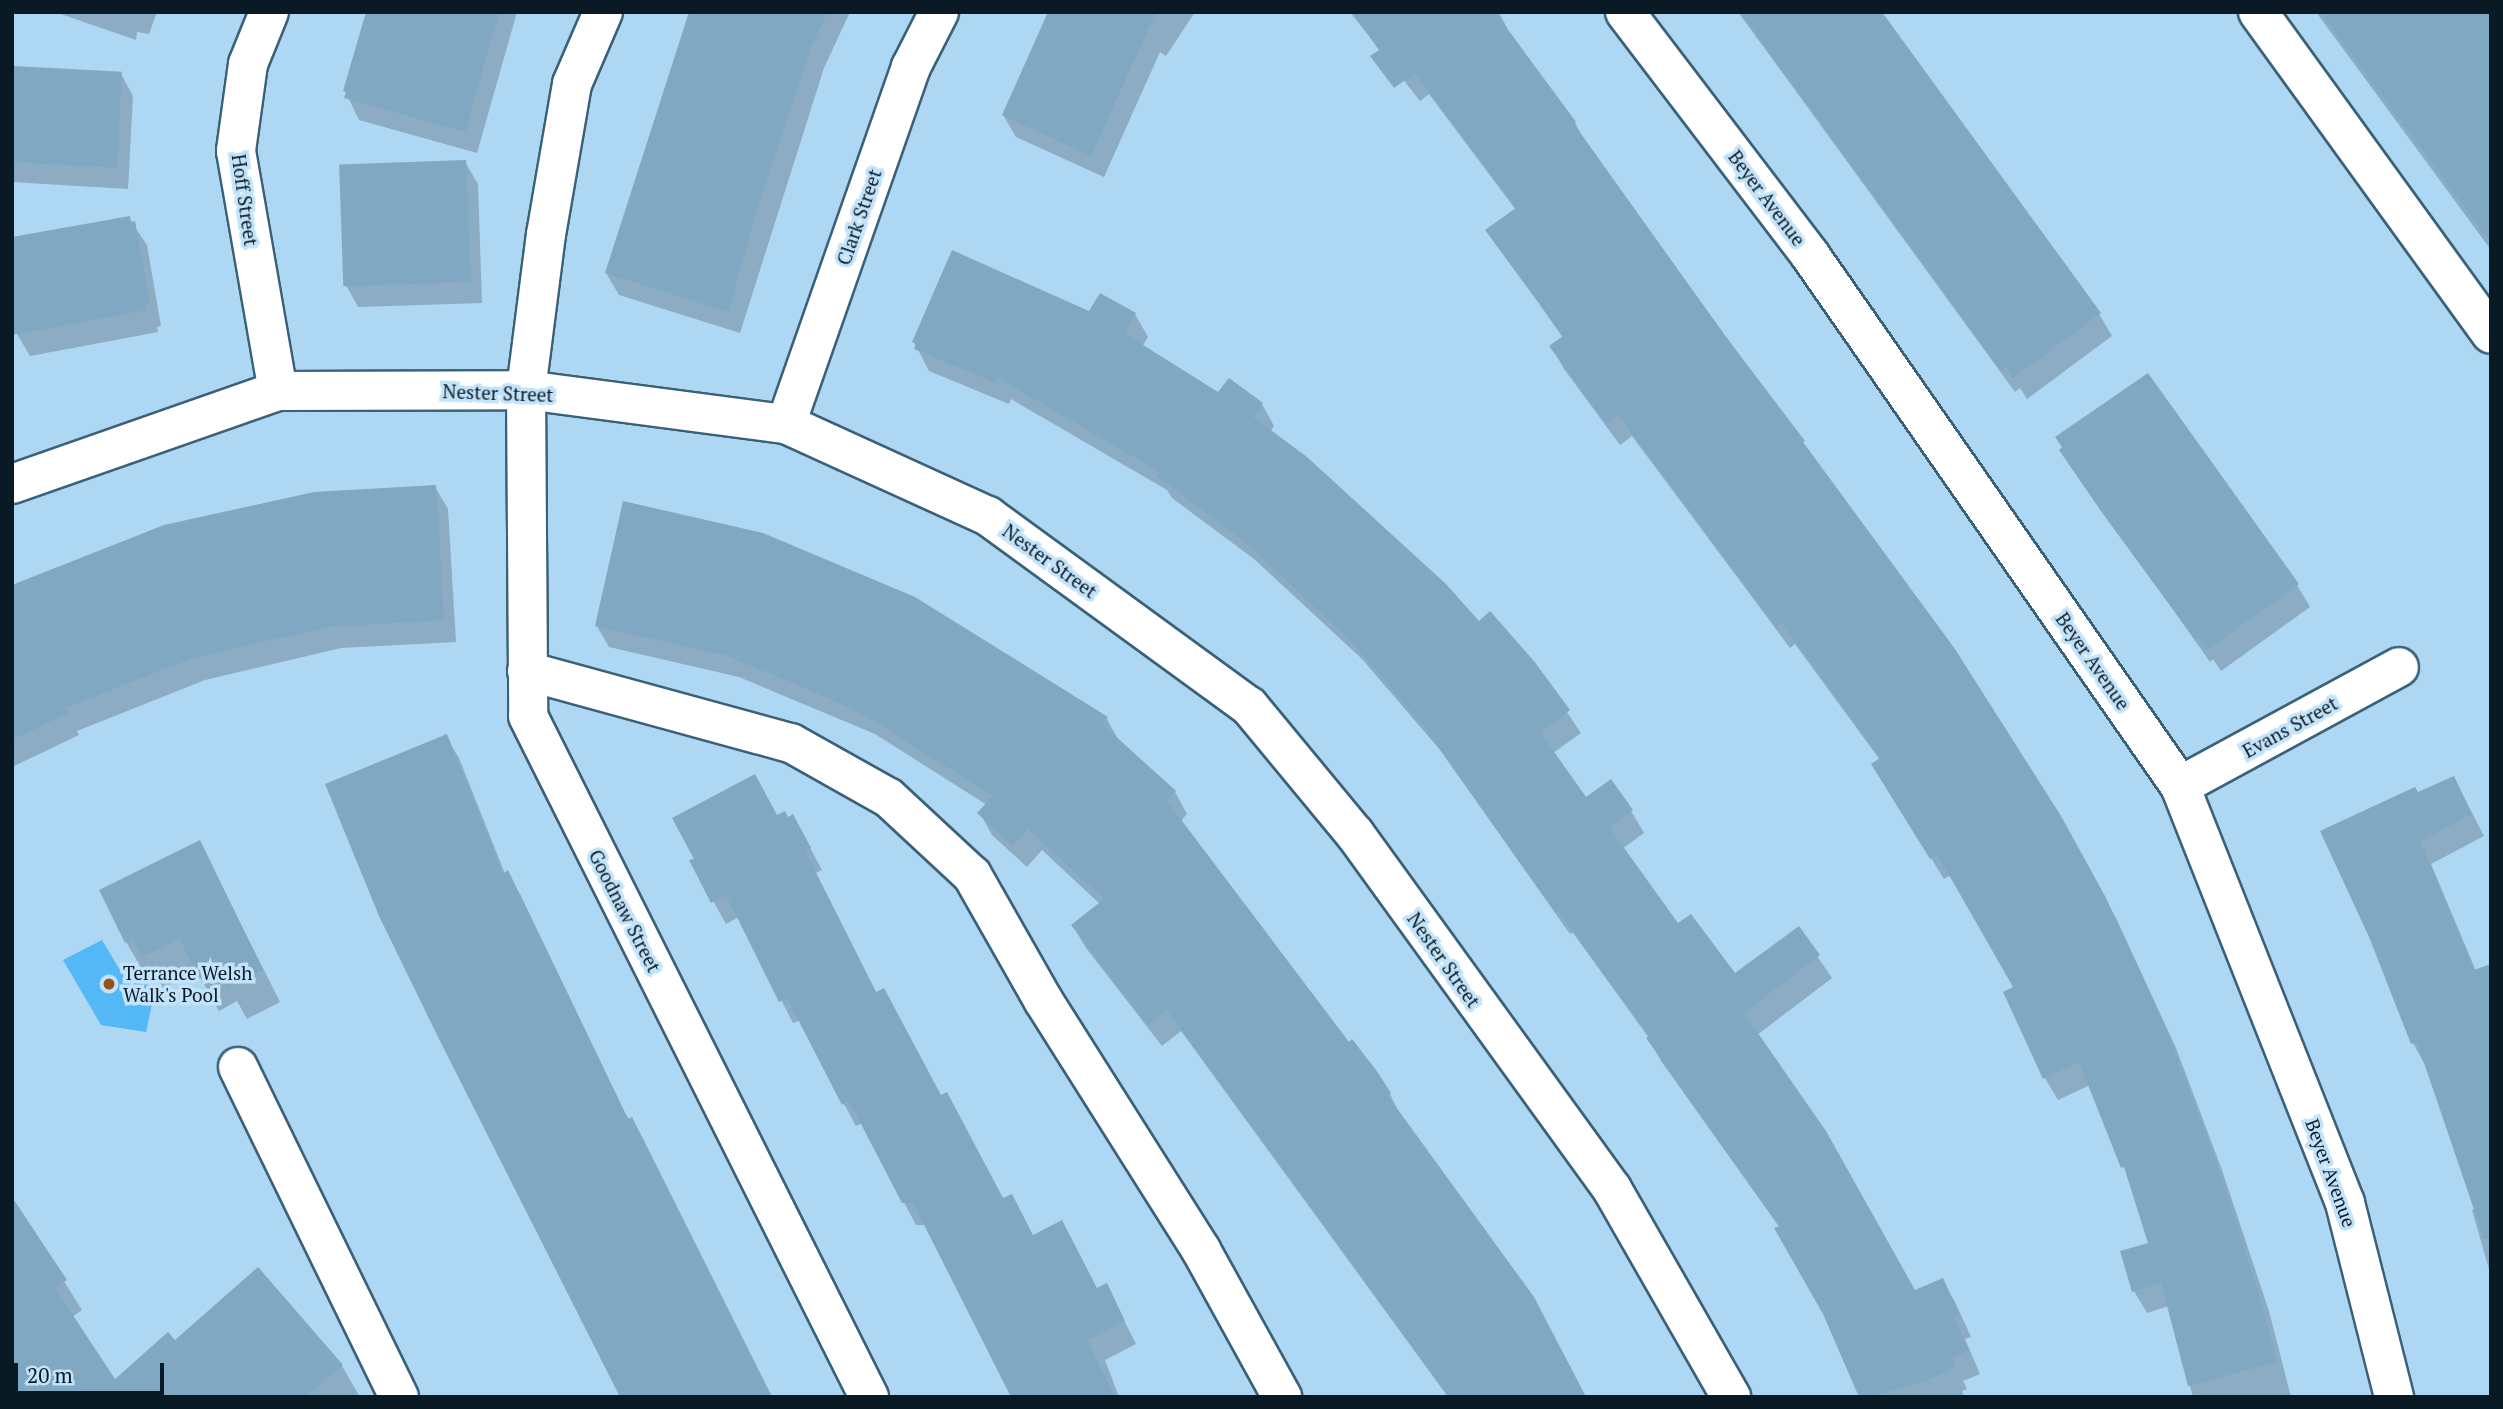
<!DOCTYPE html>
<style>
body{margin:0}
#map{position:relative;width:2503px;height:1409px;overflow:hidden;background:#aed7f3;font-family:"PT Serif",serif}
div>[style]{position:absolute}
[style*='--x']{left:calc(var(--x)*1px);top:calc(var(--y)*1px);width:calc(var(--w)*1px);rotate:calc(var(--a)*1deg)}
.water>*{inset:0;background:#53b8f5}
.shadow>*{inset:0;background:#0003}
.building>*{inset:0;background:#80a8c3;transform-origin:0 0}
.roads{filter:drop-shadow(2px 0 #3b6179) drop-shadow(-2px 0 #3b6179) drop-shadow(0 2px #3b6179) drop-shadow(0 -2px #3b6179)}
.minor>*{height:38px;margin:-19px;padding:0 19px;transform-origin:19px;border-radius:19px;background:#fff}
.dots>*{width:19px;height:19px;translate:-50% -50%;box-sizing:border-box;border:4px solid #c2e3fa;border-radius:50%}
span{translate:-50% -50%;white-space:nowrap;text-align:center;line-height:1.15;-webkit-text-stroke:7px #c2e3fa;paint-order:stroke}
.street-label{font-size:19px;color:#0a1a24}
.poi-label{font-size:19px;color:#0a1a24}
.left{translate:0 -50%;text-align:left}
.frame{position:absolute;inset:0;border:14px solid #0a1a24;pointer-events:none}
.scale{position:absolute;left:14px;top:1363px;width:150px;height:32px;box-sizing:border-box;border:4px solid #0a1a24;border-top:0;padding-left:9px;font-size:21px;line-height:24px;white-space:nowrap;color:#0a1a24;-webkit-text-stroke:5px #c2e3fa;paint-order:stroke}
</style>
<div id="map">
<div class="water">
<div style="clip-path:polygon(102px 940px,127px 982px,156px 986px,146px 1032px,101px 1025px,63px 960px)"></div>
</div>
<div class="shadow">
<div style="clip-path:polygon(55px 12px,157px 12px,149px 34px,137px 32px,136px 40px)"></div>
<div style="clip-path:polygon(367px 12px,517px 12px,477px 153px,359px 120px,345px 91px)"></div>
<div style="clip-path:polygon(691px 12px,850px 12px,824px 68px,740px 333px,619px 295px,606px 273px)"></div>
<div style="clip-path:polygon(1050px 12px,1195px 12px,1166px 56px,1160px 52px,1104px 177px,1016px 137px,1003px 115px)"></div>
<div style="clip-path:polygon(1350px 12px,1499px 12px,1512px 38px,1575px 123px,1587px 145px,1953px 650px,2073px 841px,2117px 920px,2176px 1048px,2222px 1170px,2269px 1311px,2291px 1397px,2193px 1397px,2169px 1306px,2147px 1313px,2134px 1291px,2150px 1244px,2131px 1182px,2090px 1085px,2058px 1100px,2045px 1078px,2015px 988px,1951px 875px,1944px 879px,1886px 786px,1880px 760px,1795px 644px,1790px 648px,1632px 436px,1620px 445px,1564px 369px,1552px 347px,1563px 338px,1488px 230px,1516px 210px,1429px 94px,1420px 101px)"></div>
<div style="clip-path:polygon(1738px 12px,1879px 12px,2099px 314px,2112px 336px,2027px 399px,2020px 388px,2015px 392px)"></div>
<div style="clip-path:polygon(2316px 12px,2491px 12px,2491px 250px)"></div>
<div style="clip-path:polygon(12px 68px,121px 74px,133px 96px,128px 189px,12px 182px)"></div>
<div style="clip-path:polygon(465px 162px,478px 184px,482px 303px,358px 307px,346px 285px)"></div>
<div style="clip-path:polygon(129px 218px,147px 245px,161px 326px,157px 327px,158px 332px,30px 356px,17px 334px)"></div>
<div style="clip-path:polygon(1090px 313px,1135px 314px,1148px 337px,1142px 347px,1219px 394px,1262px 404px,1274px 426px,1270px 432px,1479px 623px,1533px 662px,1581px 733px,1553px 753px,1586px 799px,1631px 811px,1644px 833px,1622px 849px,1678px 925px,1734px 976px,1798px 928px,1832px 978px,1757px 1035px,1915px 1293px,1942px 1280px,1955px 1302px,1971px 1337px,1965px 1339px,1980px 1374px,1963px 1381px,1967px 1389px,1962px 1391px,1964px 1397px,1861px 1397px,1824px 1313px,1780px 1228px,1661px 1061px,1649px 1038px,1573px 933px,1570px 934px,1440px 750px,1362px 659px,1254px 559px,1172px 498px,1167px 490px,1011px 399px,1009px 404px,929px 371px,914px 342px)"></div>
<div style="clip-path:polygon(2061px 450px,2297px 585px,2310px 607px,2221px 671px,2213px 659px,2210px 662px)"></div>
<div style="clip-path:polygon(435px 487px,448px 509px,456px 642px,341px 648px,205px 680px,77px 731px,79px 735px,12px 767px,12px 594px)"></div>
<div style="clip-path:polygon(914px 599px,1107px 719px,1119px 741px,1175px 792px,1187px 814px,1180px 822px,1348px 1044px,1390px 1094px,1401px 1117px,1546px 1322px,1586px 1397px,1448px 1397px,1181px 1031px,1162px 1046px,1086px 948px,1073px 926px,1100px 904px,1042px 850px,1027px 867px,992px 835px,980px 813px,987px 805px,875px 734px,739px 677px,609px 647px,596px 625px)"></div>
<div style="clip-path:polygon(446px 737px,459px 758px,505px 874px,507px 873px,520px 894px,629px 1121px,632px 1119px,644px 1141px,772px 1397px,622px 1397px)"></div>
<div style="clip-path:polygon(2454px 778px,2484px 836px,2431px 864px,2476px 971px,2491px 966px,2491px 1276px,2472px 1210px,2476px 1209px,2425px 1065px,2413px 1043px,2417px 794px)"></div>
<div style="clip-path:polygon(777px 817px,805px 838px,822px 870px,816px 873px,877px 994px,1003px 1200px,1033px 1237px,1097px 1290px,1106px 1285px,1136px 1344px,1105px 1360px,1119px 1397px,1013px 1397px,926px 1225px,916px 1225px,862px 1123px,856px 1126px,844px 1104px,801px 1020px,793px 1023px,739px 917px,726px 924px,691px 861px)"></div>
<div style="clip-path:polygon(200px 843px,280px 1002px,247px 1019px,237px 1001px,219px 1011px,197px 971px,163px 988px,152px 970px,145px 974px,126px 942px)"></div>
<div style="clip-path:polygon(21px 1213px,82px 1310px,72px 1317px,45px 1397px)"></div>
<div style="clip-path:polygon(258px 1270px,342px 1366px,360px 1397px,98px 1397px,175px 1342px)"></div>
</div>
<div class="building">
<div style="clip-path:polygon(366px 12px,499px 12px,465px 132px,344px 98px,346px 92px,343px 91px)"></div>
<div style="clip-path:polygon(689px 12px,828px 12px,812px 45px,761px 195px,728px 312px,605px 273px)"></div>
<div style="clip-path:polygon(1048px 12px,1156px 12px,1091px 156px,1002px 115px)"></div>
<div style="clip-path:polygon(1352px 12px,1495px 12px,1576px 122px,1574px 124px,1726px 337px,1805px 441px,1803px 442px,1955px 649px,2061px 816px,2105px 896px,2164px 1024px,2211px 1147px,2257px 1287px,2277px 1362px,2188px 1386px,2161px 1283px,2132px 1292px,2120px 1251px,2148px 1243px,2124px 1167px,2121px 1168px,2079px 1062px,2043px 1079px,2003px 992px,2013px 987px,1937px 854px,1930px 859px,1871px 764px,1880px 758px,1782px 623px,1776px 627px,1618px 415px,1606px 424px,1549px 346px,1563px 336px,1485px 230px,1516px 208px,1415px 73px,1394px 88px,1370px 56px,1379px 50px)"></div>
<div style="clip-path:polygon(1740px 12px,1882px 12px,2101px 313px,2013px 378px,2006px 367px,2001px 371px)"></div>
<div style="clip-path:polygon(2320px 12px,2491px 12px,2491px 243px)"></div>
<div style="left:12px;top:66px;width:110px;height:96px;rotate:3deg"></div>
<div style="left:466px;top:160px;width:122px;height:127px;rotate:88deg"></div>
<div style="clip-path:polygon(130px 216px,131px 222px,135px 221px,150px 304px,145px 305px,146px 310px,12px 335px,12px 237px)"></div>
<div style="clip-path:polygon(952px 250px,1089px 311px,1100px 293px,1136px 313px,1124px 333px,1218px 392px,1229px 378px,1263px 403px,1253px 417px,1307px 457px,1446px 584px,1479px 621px,1490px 611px,1534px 661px,1570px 710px,1540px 732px,1586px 797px,1611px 779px,1633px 810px,1609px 827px,1678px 923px,1691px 914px,1735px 973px,1799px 926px,1820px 955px,1744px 1013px,1826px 1131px,1915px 1290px,1943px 1278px,1960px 1315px,1954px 1317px,1969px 1351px,1952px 1358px,1956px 1367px,1925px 1381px,1871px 1397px,1859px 1397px,1823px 1314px,1774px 1228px,1779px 1226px,1646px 1038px,1649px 1036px,1559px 912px,1556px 913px,1425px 728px,1347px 637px,1239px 537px,1157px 476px,1160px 472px,998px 378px,996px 383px,914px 349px,916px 344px,912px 342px)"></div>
<div style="clip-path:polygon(2148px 373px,2299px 584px,2207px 650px,2199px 638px,2196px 641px,2103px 514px,2059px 450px,2062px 447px,2055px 437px)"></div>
<div style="clip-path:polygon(436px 485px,444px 620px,328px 627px,192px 658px,66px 708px,68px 713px,12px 740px,12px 585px,164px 525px,314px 492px)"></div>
<div style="clip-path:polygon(623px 501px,763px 533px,915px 597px,1108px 717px,1102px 724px,1176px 791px,1167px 801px,1349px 1042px,1352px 1039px,1376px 1070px,1391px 1093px,1388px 1096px,1534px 1297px,1586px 1397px,1449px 1397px,1167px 1010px,1148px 1025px,1071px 925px,1104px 899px,1028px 829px,1013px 846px,977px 813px,993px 796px,861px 713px,795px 684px,725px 655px,595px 626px)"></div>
<div style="clip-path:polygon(447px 734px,503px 874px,508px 870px,625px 1113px,629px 1119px,632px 1117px,772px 1397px,620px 1397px,437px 1035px,379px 916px,325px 784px)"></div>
<div style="clip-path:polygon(755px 774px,777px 815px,785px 811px,788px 817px,793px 814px,811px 848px,805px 851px,876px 992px,884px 988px,941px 1095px,947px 1092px,1003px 1198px,1012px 1194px,1033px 1235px,1062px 1220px,1097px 1288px,1107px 1283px,1125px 1321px,1087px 1340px,1115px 1397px,1011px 1397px,913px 1203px,902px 1203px,849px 1101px,842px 1105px,787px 998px,779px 1002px,726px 895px,711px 903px,689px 860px,694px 859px,672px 818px)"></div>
<div style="clip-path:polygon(2454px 776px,2472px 814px,2420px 841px,2474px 970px,2491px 964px,2491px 1237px,2484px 1239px,2417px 1042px,2411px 1044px,2369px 937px,2320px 831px,2415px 787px,2418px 792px)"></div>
<div style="clip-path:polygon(200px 840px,263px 970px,227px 988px,218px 970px,199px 979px,180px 939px,142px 957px,133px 938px,125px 943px,99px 890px)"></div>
<div style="clip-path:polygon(12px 1197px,67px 1280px,55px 1288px,115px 1379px,168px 1332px,175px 1340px,258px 1267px,343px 1365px,305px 1397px,12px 1397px)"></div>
</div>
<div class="roads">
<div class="minor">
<div style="--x:269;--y:12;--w:56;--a:112"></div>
<div style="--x:248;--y:64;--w:88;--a:97.9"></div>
<div style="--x:236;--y:151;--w:244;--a:80.1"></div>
<div style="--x:603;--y:12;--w:78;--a:113.3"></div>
<div style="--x:572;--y:84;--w:152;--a:99.8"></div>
<div style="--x:546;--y:234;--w:157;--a:97.3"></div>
<div style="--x:526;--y:390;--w:326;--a:89.6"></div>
<div style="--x:528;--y:716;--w:762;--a:63.4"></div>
<div style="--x:1625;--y:12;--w:305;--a:52.7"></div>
<div style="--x:1810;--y:255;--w:647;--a:55.13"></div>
<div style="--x:2180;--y:786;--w:448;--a:68.4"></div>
<div style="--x:2345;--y:1203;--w:200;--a:75.8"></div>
<div style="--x:2258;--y:12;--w:397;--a:54.1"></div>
<div style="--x:786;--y:424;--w:378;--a:-70.7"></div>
<div style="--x:911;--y:67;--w:62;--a:-63"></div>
<div style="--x:12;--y:484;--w:282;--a:-19.3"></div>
<div style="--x:278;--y:391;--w:248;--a:-0.2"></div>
<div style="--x:526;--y:390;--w:262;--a:7.5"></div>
<div style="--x:786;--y:424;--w:222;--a:24.5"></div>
<div style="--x:988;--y:516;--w:323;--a:36.1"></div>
<div style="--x:1249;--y:706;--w:166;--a:50.4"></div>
<div style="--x:1355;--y:834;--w:438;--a:54.1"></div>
<div style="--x:1612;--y:1189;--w:240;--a:60.2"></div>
<div style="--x:527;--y:671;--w:274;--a:15.3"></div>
<div style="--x:791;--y:743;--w:112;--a:29.3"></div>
<div style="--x:889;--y:798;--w:113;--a:42.9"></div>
<div style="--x:972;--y:875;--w:144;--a:60.4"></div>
<div style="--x:1043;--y:1000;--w:296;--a:57.7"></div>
<div style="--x:1201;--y:1250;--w:168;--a:61.1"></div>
<div style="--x:2180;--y:786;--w:249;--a:-28.5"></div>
<div style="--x:238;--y:1067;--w:367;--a:64"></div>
</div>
</div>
<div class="dots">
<div style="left:109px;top:984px;background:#92531a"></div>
</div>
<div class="street-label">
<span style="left:1767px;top:198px;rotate:53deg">Beyer Avenue</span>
<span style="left:245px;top:200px;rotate:82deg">Hoff Street</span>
<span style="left:859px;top:217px;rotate:-71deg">Clark Street</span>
<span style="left:498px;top:393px;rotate:2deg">Nester Street</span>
<span style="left:1050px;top:561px;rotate:36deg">Nester Street</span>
<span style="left:2093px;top:661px;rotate:55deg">Beyer Avenue</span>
<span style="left:2290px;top:727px;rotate:-29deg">Evans Street</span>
<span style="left:625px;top:911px;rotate:63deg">Goodnaw Street</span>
<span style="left:1444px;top:960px;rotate:55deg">Nester Street</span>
<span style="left:2331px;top:1173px;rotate:70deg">Beyer Avenue</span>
</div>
<div class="poi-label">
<span class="left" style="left:123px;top:984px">Terrance Welsh<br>Walk's Pool</span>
</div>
<div class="frame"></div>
<div class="scale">20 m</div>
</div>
